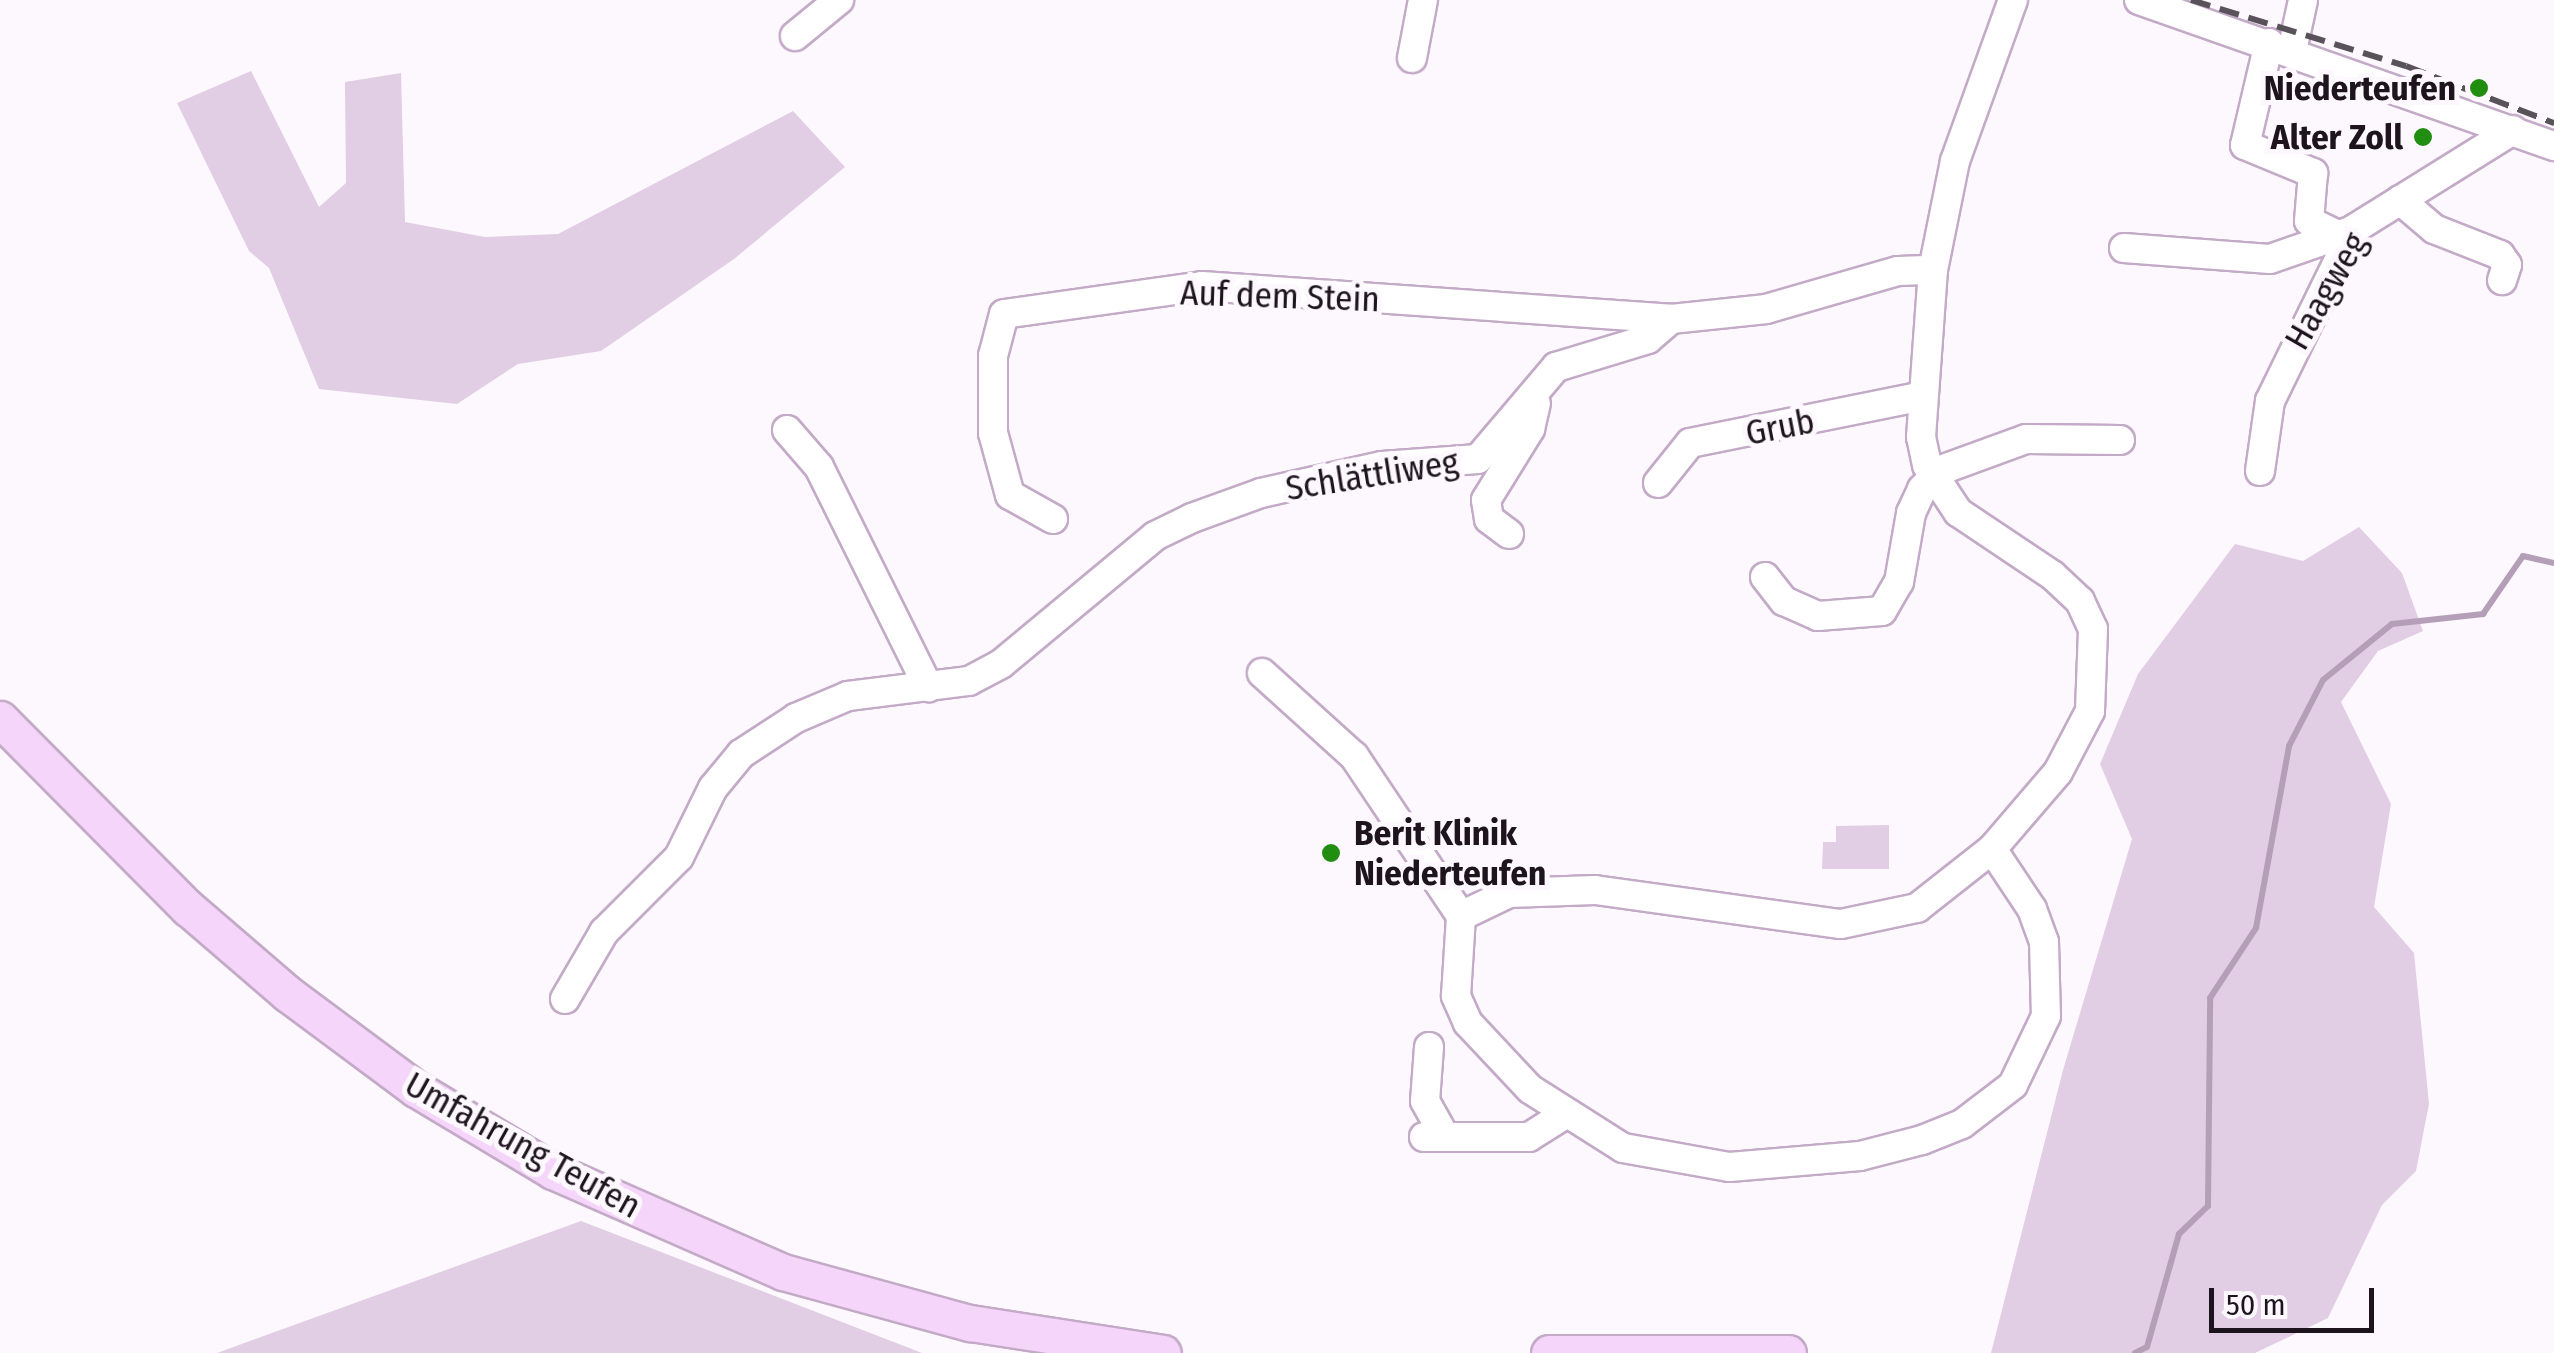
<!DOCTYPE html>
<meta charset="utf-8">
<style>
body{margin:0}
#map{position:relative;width:2554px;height:1353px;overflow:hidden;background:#fdf8fe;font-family:"Fira Sans Condensed",sans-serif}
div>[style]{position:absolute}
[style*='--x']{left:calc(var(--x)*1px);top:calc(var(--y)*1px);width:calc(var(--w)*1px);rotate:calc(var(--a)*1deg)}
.green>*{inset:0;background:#e1cde4}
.stream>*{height:6px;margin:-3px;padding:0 3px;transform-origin:3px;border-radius:3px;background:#b59fb8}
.roads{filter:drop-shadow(2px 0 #c3aac7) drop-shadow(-2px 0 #c3aac7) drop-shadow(0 2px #c3aac7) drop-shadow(0 -2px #c3aac7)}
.minor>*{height:28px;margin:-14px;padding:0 14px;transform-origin:14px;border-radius:14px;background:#fff}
.major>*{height:35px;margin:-17.5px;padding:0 17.5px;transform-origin:17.5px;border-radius:17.5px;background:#f5d5fa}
.rail>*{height:6px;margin-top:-3px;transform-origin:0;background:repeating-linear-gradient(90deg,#5a525b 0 20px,transparent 0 30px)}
.dots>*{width:28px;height:28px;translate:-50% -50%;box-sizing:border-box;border:5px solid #fdf8fe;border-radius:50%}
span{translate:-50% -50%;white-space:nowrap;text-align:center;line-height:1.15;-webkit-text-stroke:10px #fdf8fe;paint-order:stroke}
.poi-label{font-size:35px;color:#1d141e;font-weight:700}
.right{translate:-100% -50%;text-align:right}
.left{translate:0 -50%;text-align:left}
.street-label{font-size:35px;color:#1d141e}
.scale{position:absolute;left:2209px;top:1288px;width:165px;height:45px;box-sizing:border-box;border:5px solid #1d141e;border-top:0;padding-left:12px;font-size:30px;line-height:35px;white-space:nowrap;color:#1d141e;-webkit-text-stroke:8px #fdf8fe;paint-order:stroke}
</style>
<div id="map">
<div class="green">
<div style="clip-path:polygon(251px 71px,319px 207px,346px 183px,345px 82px,401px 73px,405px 222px,485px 237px,558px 234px,793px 111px,845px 167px,734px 259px,601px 351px,518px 364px,457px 404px,319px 389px,269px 268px,249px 251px,177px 103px)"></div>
<div style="clip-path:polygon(2359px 527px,2402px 573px,2423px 631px,2378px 651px,2341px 702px,2391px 804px,2374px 907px,2414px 953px,2429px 1104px,2416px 1171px,2382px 1205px,2328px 1318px,2255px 1353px,1991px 1353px,2063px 1070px,2132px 839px,2100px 764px,2138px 674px,2235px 544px,2303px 561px)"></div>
<div style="clip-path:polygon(1889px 825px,1889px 869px,1822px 869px,1823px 842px,1836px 842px,1836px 826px)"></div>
<div style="clip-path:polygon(581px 1221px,922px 1353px,217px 1353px)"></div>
</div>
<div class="stream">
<div style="--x:2135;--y:1353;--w:13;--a:-27"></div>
<div style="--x:2147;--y:1347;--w:117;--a:-74.2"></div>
<div style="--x:2179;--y:1234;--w:40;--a:-44"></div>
<div style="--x:2208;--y:1206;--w:208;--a:-89.4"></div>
<div style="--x:2210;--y:998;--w:84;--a:-56.7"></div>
<div style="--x:2256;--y:928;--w:185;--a:-79.7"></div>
<div style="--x:2289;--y:746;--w:74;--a:-62.7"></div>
<div style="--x:2323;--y:680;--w:89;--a:-39.1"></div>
<div style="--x:2392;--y:624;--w:92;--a:-6.3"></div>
<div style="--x:2483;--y:614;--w:70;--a:-55.4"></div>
<div style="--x:2523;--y:556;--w:32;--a:13"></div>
</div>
<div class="roads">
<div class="minor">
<div style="--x:2139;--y:0;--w:440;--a:19.4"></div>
<div style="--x:795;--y:36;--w:57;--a:-39.3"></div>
<div style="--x:2269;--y:43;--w:105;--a:103.2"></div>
<div style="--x:2245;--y:145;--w:74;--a:22.4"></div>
<div style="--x:2313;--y:173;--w:48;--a:94.8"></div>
<div style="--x:2309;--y:221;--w:32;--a:26"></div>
<div style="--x:2292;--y:51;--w:52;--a:-77.8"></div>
<div style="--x:1412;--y:58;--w:59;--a:-79.3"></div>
<div style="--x:2400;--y:200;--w:45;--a:40.5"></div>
<div style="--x:2434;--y:229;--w:71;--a:21.5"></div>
<div style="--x:2500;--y:255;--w:12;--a:55"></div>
<div style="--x:2507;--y:265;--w:16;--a:108"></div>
<div style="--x:2124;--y:248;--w:146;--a:4.3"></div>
<div style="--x:2270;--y:259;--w:83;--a:-19.1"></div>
<div style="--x:787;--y:430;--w:49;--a:49.1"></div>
<div style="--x:819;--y:467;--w:246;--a:63.6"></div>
<div style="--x:2260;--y:471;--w:71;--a:-81.9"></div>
<div style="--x:2270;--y:401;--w:191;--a:-64"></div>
<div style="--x:2354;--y:229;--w:187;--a:-31.9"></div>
<div style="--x:1658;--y:483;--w:51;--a:-51.3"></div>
<div style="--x:1690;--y:443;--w:234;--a:-11.4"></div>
<div style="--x:1053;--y:519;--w:49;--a:-150.8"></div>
<div style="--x:1010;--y:495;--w:64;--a:-105.3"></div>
<div style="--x:993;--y:433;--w:77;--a:-90"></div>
<div style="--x:993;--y:356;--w:43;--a:-75.3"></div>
<div style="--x:1004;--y:314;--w:200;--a:-8"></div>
<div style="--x:1202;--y:286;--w:470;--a:4"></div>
<div style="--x:1671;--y:319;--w:96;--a:-6"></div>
<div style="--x:1766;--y:309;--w:137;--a:-16.1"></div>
<div style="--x:1898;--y:271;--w:35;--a:-2"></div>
<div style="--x:1509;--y:534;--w:25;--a:-143"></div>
<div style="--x:1489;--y:519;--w:19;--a:-99"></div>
<div style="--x:1486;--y:500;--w:84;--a:-58.2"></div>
<div style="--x:1530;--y:429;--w:26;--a:-77"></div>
<div style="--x:1765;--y:577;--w:31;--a:52"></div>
<div style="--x:1784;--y:601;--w:37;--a:24"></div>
<div style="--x:1818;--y:616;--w:64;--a:-4.5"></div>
<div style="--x:1882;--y:611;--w:34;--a:-60"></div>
<div style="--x:1899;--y:582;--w:70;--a:-80.1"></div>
<div style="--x:1911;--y:513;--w:26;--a:-65"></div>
<div style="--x:1922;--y:489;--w:27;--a:-45"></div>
<div style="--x:1941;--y:470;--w:90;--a:-20"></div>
<div style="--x:2026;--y:439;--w:94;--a:0.6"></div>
<div style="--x:1262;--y:673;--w:124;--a:42.1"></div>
<div style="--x:1354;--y:756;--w:192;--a:56.2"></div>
<div style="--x:1992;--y:849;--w:72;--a:56.3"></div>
<div style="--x:2032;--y:909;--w:35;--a:70"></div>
<div style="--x:2044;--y:942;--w:74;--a:88.5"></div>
<div style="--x:2046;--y:1016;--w:76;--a:115.6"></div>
<div style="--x:2013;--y:1085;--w:64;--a:142.6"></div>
<div style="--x:1962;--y:1124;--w:43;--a:158.2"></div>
<div style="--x:1922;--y:1140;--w:64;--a:165.5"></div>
<div style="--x:1860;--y:1156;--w:131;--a:175.2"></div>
<div style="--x:1729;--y:1167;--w:108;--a:-169.8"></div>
<div style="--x:1623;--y:1148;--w:110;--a:-147.6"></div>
<div style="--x:1530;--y:1089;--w:91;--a:-133.2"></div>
<div style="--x:1468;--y:1023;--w:30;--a:-114"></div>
<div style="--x:1456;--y:996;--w:80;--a:-86.4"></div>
<div style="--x:1461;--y:916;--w:53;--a:-25.6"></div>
<div style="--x:1509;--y:893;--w:86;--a:-2"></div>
<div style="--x:1595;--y:890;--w:248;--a:7.9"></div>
<div style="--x:1841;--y:924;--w:78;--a:-11.9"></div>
<div style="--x:1917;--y:908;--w:95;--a:-38.2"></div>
<div style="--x:1992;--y:849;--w:101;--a:-49.4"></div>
<div style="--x:2058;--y:772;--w:69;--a:-62.3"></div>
<div style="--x:2090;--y:711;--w:82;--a:-87.9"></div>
<div style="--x:2093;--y:629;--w:31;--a:-115"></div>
<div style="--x:2080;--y:601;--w:38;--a:-137"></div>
<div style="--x:2052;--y:575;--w:113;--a:-146.2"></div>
<div style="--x:1958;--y:512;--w:56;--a:-123.4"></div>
<div style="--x:1927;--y:465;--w:29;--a:-102"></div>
<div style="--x:1921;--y:437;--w:167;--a:-85.9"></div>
<div style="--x:1933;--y:270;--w:111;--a:-78.6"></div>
<div style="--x:1955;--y:161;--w:171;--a:-70.2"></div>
<div style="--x:565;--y:999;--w:78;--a:-59.8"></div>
<div style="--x:604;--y:932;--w:106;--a:-45"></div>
<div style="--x:679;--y:857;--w:77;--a:-63.8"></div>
<div style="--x:713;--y:788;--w:44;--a:-50.5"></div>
<div style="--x:741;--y:754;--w:66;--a:-33.2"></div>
<div style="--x:796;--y:718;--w:56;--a:-22.9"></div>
<div style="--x:848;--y:696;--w:122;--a:-7.1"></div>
<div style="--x:969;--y:681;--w:36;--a:-28"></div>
<div style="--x:1001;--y:664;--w:200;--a:-39.7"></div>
<div style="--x:1155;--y:536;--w:41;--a:-25.9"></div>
<div style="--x:1192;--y:518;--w:73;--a:-19.9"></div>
<div style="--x:1261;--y:493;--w:124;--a:-12.6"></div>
<div style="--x:1382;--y:466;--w:96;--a:-4.2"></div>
<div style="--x:1478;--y:459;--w:121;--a:-49.7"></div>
<div style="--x:1556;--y:367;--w:96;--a:-16.9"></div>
<div style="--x:1648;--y:339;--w:30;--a:-41"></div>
<div style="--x:1429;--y:1047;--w:54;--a:94.2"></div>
<div style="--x:1425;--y:1101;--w:41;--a:60.9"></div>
<div style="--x:1424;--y:1137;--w:105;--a:0"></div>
<div style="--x:1529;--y:1137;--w:41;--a:-32.2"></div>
</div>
<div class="major">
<div style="--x:0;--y:719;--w:267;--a:45.2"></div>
<div style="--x:188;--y:908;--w:132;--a:40.7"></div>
<div style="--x:288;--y:994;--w:159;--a:36.6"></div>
<div style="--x:416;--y:1089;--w:160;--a:30.9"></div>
<div style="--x:553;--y:1171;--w:251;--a:23.7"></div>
<div style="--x:783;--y:1272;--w:194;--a:15.3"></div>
<div style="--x:970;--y:1323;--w:195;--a:8.8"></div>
<div style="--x:1549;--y:1353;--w:239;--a:0"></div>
</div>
</div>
<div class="rail">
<div style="--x:2191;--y:0;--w:225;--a:17.1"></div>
<div style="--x:2406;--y:66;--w:159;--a:21.1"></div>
</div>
<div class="dots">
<div style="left:2479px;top:88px;background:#218e12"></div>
<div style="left:2423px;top:137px;background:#218e12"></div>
<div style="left:1331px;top:853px;background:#218e12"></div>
</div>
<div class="poi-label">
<span class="right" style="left:2456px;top:88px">Niederteufen</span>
<span class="right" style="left:2403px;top:137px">Alter Zoll</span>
<span class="left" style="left:1354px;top:853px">Berit Klinik<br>Niederteufen</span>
</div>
<div class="street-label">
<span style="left:2326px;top:291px;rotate:-60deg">Haagweg</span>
<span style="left:1280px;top:296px;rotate:2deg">Auf dem Stein</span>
<span style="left:1780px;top:427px;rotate:-11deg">Grub</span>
<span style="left:1372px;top:475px;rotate:-9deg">Schlättliweg</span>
<span style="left:523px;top:1145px;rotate:29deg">Umfahrung Teufen</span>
</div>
<div class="scale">50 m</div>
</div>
